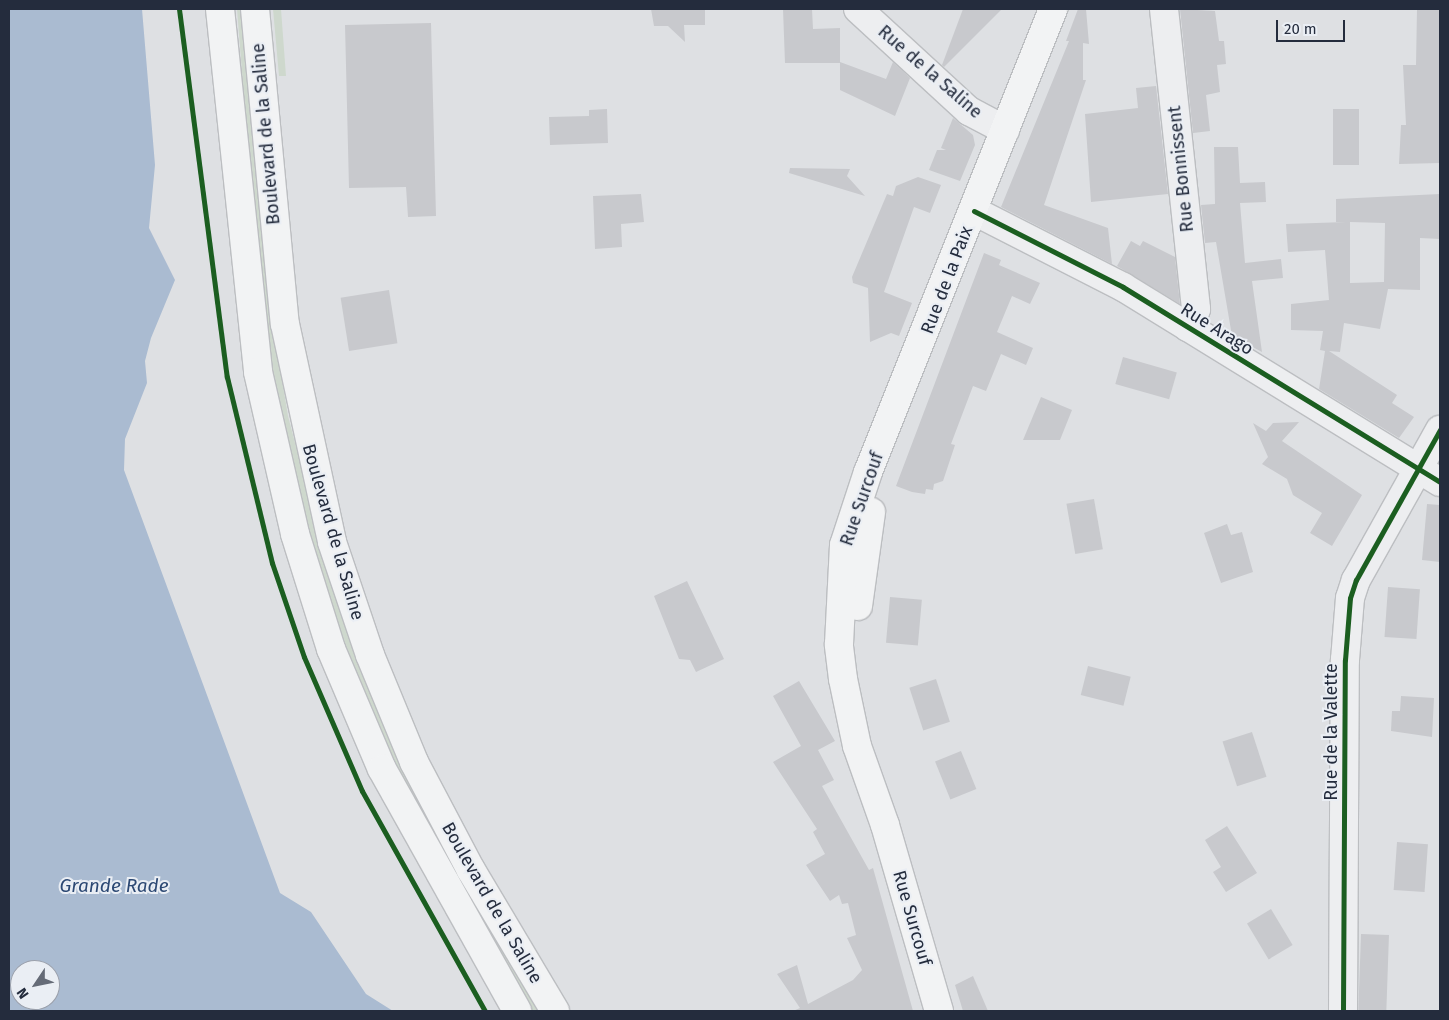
<!DOCTYPE html>
<style>
body{margin:0}
#map{position:relative;width:1449px;height:1020px;overflow:hidden;background:#dee0e3;font-family:"Fira Sans",sans-serif}
div>[style]{position:absolute}
[style*='--x']{left:calc(var(--x)*1px);top:calc(var(--y)*1px);width:calc(var(--w)*1px);rotate:calc(var(--a)*1deg)}
.green>*{inset:0;background:#ced8cd}
.water>*{inset:0;background:#aabbd1}
.building>*{inset:0;background:#c8c9cd;transform-origin:0 0}
.roads{filter:drop-shadow(1px 0 #bcbec1) drop-shadow(-1px 0 #bcbec1) drop-shadow(0 1px #bcbec1) drop-shadow(0 -1px #bcbec1)}
.minor>*{height:28px;margin:-14px;padding:0 14px;transform-origin:14px;border-radius:14px;background:#edeef0}
.major>*{height:28px;margin:-14px;padding:0 14px;transform-origin:14px;border-radius:14px;background:#f2f3f4}
.cycleway>*{height:5px;margin:-2.5px;padding:0 2.5px;transform-origin:2.5px;border-radius:2.5px;background:#1b5e20}
span{translate:-50% -50%;white-space:nowrap;text-align:center;line-height:1.15;-webkit-text-stroke:4px #eaeef4;paint-order:stroke}
.street-label{font-size:18px;color:#242c3d}
.water-label{font-size:19px;color:#2c4873;font-style:italic}
.frame{position:absolute;inset:0;border:10px solid #242c3d;pointer-events:none}
.north{position:absolute;left:10px;top:960px;width:50px;height:50px;box-sizing:border-box;background:#eaeef4;border:1px solid #9ba0ab;border-radius:50%;rotate:236deg;font-size:14px;font-weight:700;line-height:20px;text-align:center;color:#242c3d}
.north::after{content:'';display:block;margin:auto;width:18px;height:22px;background:#656b77;clip-path:polygon(50% 0,100% 100%,50% 72%,0 100%)}
.scale{position:absolute;left:1276px;top:20px;width:69px;height:22px;box-sizing:border-box;border:2px solid #242c3d;border-top:0;padding-left:6px;font-size:15px;line-height:18px;white-space:nowrap;color:#242c3d;-webkit-text-stroke:4px #eaeef4;paint-order:stroke}
</style>
<div id="map">
<div class="green">
<div style="clip-path:polygon(237px 9px,249px 9px,273px 324px,288px 416px,337px 603px,362px 670px,540px 1011px,527px 1011px,446px 874px,352px 675px,306px 535px,262px 326px)"></div>
<div style="clip-path:polygon(273px 9px,281px 9px,286px 76px,279px 76px)"></div>
</div>
<div class="water">
<div style="clip-path:polygon(evenodd,9px 9px,142px 9px,155px 165px,149px 228px,175px 280px,151px 338px,145px 361px,147px 383px,125px 439px,124px 470px,280px 893px,311px 912px,366px 994px,393px 1011px,9px 1011px,9px 9px,20px 970px,50px 970px,50px 1000px,20px 1000px,20px 970px)"></div>
</div>
<div class="building">
<div style="clip-path:polygon(651px 9px,705px 9px,705px 25px,684px 25px,685px 42px,668px 26px,654px 26px)"></div>
<div style="clip-path:polygon(783px 9px,812px 9px,813px 29px,840px 28px,840px 63px,785px 63px)"></div>
<div style="clip-path:polygon(963px 9px,1002px 9px,944px 67px,942px 65px)"></div>
<div style="clip-path:polygon(1078px 9px,1086px 9px,1089px 44px,1083px 43px,1083px 80px,1086px 80px,1044px 205px,1108px 228px,1112px 264px,1001px 207px,1069px 41px,1066px 41px)"></div>
<div style="clip-path:polygon(1180px 9px,1215px 11px,1219px 41px,1224px 41px,1226px 64px,1217px 65px,1220px 92px,1206px 95px,1210px 131px,1193px 133px)"></div>
<div style="clip-path:polygon(1417px 9px,1440px 9px,1440px 163px,1399px 164px,1401px 125px,1406px 125px,1403px 65px,1416px 65px)"></div>
<div style="clip-path:polygon(431px 23px,436px 216px,408px 217px,406px 187px,349px 188px,345px 25px)"></div>
<div style="clip-path:polygon(840px 62px,886px 79px,893px 62px,910px 78px,895px 116px,840px 90px)"></div>
<div style="clip-path:polygon(1156px 86px,1168px 194px,1091px 202px,1085px 114px,1138px 108px,1136px 88px)"></div>
<div style="clip-path:polygon(607px 109px,608px 143px,550px 145px,549px 117px,589px 116px,589px 110px)"></div>
<div style="left:1333px;top:109px;width:26px;height:56px"></div>
<div style="clip-path:polygon(953px 118px,973px 135px,975px 145px,960px 181px,929px 170px,937px 150px,946px 150px,941px 148px)"></div>
<div style="clip-path:polygon(1214px 147px,1238px 147px,1240px 183px,1265px 182px,1266px 202px,1240px 203px,1245px 263px,1281px 259px,1283px 278px,1252px 281px,1262px 352px,1232px 336px,1216px 242px,1205px 243px,1201px 205px,1215px 204px)"></div>
<div style="clip-path:polygon(790px 168px,850px 169px,847px 176px,865px 196px,789px 173px)"></div>
<div style="clip-path:polygon(918px 177px,941px 185px,930px 213px,914px 207px,884px 292px,912px 303px,899px 336px,891px 333px,870px 342px,868px 288px,853px 283px,852px 277px,887px 194px,893px 196px,896px 186px)"></div>
<div style="clip-path:polygon(641px 194px,644px 222px,621px 224px,622px 247px,595px 249px,593px 196px)"></div>
<div style="clip-path:polygon(evenodd,1440px 194px,1440px 239px,1420px 238px,1420px 290px,1388px 289px,1380px 329px,1344px 323px,1340px 352px,1329px 351px,1397px 395px,1392px 403px,1414px 417px,1399px 438px,1319px 389px,1325px 351px,1320px 350px,1323px 331px,1291px 330px,1291px 304px,1329px 300px,1325px 250px,1288px 252px,1286px 224px,1346px 222px,1336px 222px,1336px 199px,1440px 194px,1350px 222px,1385px 223px,1384px 282px,1350px 283px,1350px 222px)"></div>
<div style="clip-path:polygon(1131px 241px,1140px 246px,1143px 241px,1175px 257px,1180px 304px,1117px 266px)"></div>
<div style="clip-path:polygon(984px 253px,1001px 260px,999px 265px,1040px 283px,1030px 304px,1012px 296px,997px 332px,1033px 348px,1026px 365px,1001px 354px,986px 391px,973px 386px,951px 444px,955px 445px,943px 481px,934px 484px,933px 490px,926px 489px,925px 494px,912px 492px,896px 486px)"></div>
<div style="left:389px;top:290px;width:54px;height:49px;rotate:81deg"></div>
<div style="left:1123px;top:357px;width:56px;height:28px;rotate:16deg"></div>
<div style="clip-path:polygon(1041px 397px,1072px 410px,1060px 440px,1023px 440px)"></div>
<div style="clip-path:polygon(1299px 422px,1282px 441px,1362px 495px,1332px 546px,1310px 533px,1322px 513px,1293px 495px,1287px 479px,1262px 464px,1268px 457px,1253px 423px,1266px 431px,1273px 423px)"></div>
<div style="left:1094px;top:499px;width:51px;height:28px;rotate:80deg"></div>
<div style="clip-path:polygon(1427px 504px,1440px 505px,1440px 562px,1422px 560px)"></div>
<div style="clip-path:polygon(1227px 524px,1231px 535px,1242px 532px,1253px 572px,1221px 583px,1204px 533px)"></div>
<div style="clip-path:polygon(687px 581px,724px 659px,696px 672px,690px 660px,679px 659px,654px 596px)"></div>
<div style="left:1388px;top:587px;width:32px;height:50px;rotate:4deg"></div>
<div style="left:890px;top:597px;width:32px;height:46px;rotate:5deg"></div>
<div style="left:1088px;top:666px;width:44px;height:30px;rotate:14deg"></div>
<div style="left:936px;top:679px;width:45px;height:28px;rotate:72deg"></div>
<div style="clip-path:polygon(799px 681px,835px 741px,818px 750px,834px 780px,822px 786px,869px 870px,873px 868px,913px 1011px,793px 1011px,800px 1008px,777px 974px,797px 965px,808px 1004px,853px 980px,862px 970px,847px 938px,856px 935px,848px 903px,842px 904px,839px 895px,830px 901px,806px 865px,825px 854px,813px 832px,817px 829px,773px 762px,801px 746px,773px 696px)"></div>
<div style="clip-path:polygon(1401px 696px,1434px 698px,1432px 737px,1391px 731px,1392px 711px,1400px 711px)"></div>
<div style="left:1252px;top:732px;width:47px;height:31px;rotate:72deg"></div>
<div style="left:961px;top:751px;width:41px;height:28px;rotate:68deg"></div>
<div style="clip-path:polygon(1227px 826px,1257px 873px,1226px 892px,1213px 872px,1221px 867px,1205px 840px)"></div>
<div style="left:1397px;top:842px;width:31px;height:48px;rotate:4deg"></div>
<div style="left:1271px;top:909px;width:42px;height:28px;rotate:59deg"></div>
<div style="left:1361px;top:934px;width:28px;height:77px;rotate:2deg"></div>
<div style="clip-path:polygon(973px 976px,988px 1011px,963px 1011px,955px 985px)"></div>
</div>
<div class="roads">
<div class="minor">
<div style="--x:858;--y:9;--w:151;--a:42.6"></div>
<div style="--x:969;--y:111;--w:41;--a:27.8"></div>
<div style="--x:1164;--y:9;--w:302;--a:83.9"></div>
<div style="--x:1196;--y:309;--w:20;--a:114"></div>
<div style="--x:974;--y:211;--w:167;--a:27"></div>
<div style="--x:1123;--y:287;--w:372;--a:31.6"></div>
<div style="--x:1343;--y:1011;--w:351;--a:-89.7"></div>
<div style="--x:1345;--y:660;--w:62;--a:-85.4"></div>
<div style="--x:1350;--y:598;--w:19;--a:-72"></div>
<div style="--x:1356;--y:580;--w:172;--a:-60.8"></div>
</div>
<div class="major">
<div style="--x:220;--y:9;--w:365;--a:84"></div>
<div style="--x:258;--y:372;--w:166;--a:77.1"></div>
<div style="--x:295;--y:534;--w:121;--a:72.6"></div>
<div style="--x:331;--y:649;--w:130;--a:67"></div>
<div style="--x:382;--y:769;--w:277;--a:60.8"></div>
<div style="--x:255;--y:9;--w:316;--a:84.6"></div>
<div style="--x:285;--y:324;--w:223;--a:77.8"></div>
<div style="--x:332;--y:542;--w:119;--a:71.4"></div>
<div style="--x:370;--y:655;--w:116;--a:67.6"></div>
<div style="--x:414;--y:762;--w:122;--a:62.2"></div>
<div style="--x:471;--y:870;--w:164;--a:59.2"></div>
<div style="--x:858;--y:606;--w:95;--a:-82.1"></div>
<div style="--x:939;--y:1011;--w:194;--a:-106.2"></div>
<div style="--x:885;--y:825;--w:84;--a:-109.5"></div>
<div style="--x:857;--y:746;--w:68;--a:-101.8"></div>
<div style="--x:843;--y:679;--w:35;--a:-97"></div>
<div style="--x:839;--y:644;--w:99;--a:-87.1"></div>
<div style="--x:844;--y:545;--w:77;--a:-71.8"></div>
<div style="--x:868;--y:472;--w:499;--a:-68.2"></div>
</div>
</div>
<div class="cycleway">
<div style="--x:179;--y:9;--w:371;--a:82.6"></div>
<div style="--x:227;--y:377;--w:191;--a:76.4"></div>
<div style="--x:272;--y:563;--w:99;--a:71.2"></div>
<div style="--x:304;--y:657;--w:146;--a:66.6"></div>
<div style="--x:362;--y:791;--w:252;--a:60.8"></div>
<div style="--x:974;--y:211;--w:167;--a:27"></div>
<div style="--x:1123;--y:287;--w:372;--a:31.6"></div>
<div style="--x:1343;--y:1011;--w:351;--a:-89.7"></div>
<div style="--x:1345;--y:660;--w:62;--a:-85.4"></div>
<div style="--x:1350;--y:598;--w:19;--a:-72"></div>
<div style="--x:1356;--y:580;--w:172;--a:-60.8"></div>
</div>
<div class="street-label">
<span style="left:930px;top:72px;rotate:41deg">Rue de la Saline</span>
<span style="left:266px;top:134px;rotate:-95deg">Boulevard de la Saline</span>
<span style="left:1181px;top:169px;rotate:-96deg">Rue Bonnissent</span>
<span style="left:947px;top:280px;rotate:-69deg">Rue de la Paix</span>
<span style="left:1217px;top:329px;rotate:32deg">Rue Arago</span>
<span style="left:862px;top:499px;rotate:-71deg">Rue Surcouf</span>
<span style="left:333px;top:532px;rotate:74deg">Boulevard de la Saline</span>
<span style="left:1331px;top:732px;rotate:-90deg">Rue de la Valette</span>
<span style="left:492px;top:903px;rotate:60deg">Boulevard de la Saline</span>
<span style="left:912px;top:918px;rotate:74deg">Rue Surcouf</span>
</div>
<div class="water-label">
<span style="left:114px;top:886px">Grande Rade</span>
</div>
<div class="frame"></div>
<div class="north">N</div>
<div class="scale">20 m</div>
</div>
